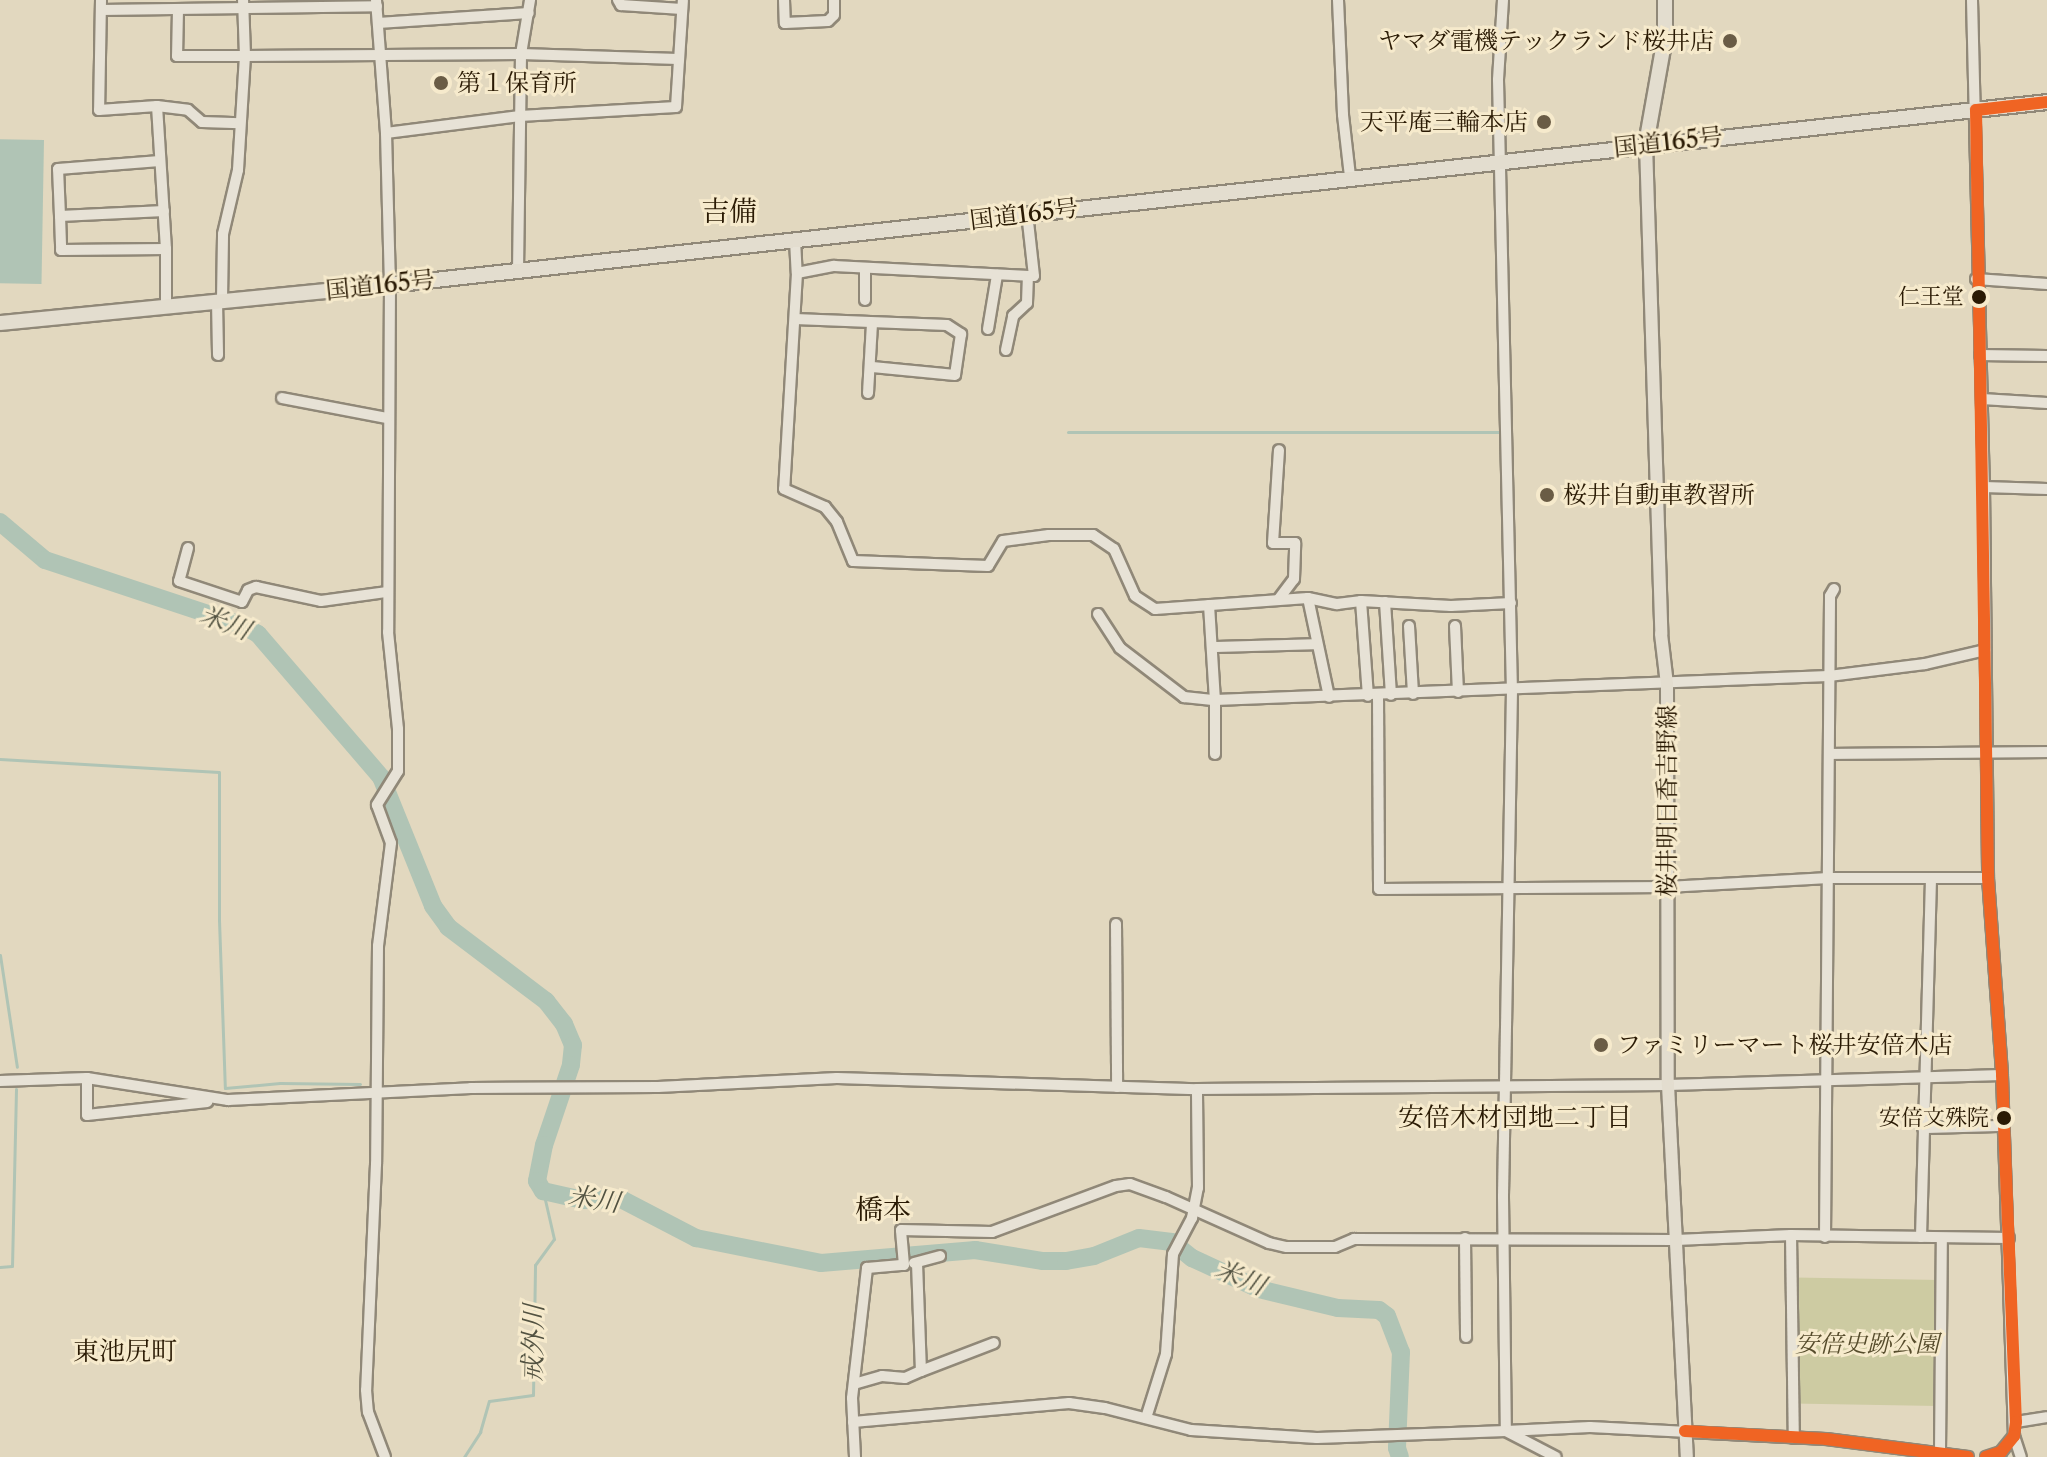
<!DOCTYPE html>
<meta charset="utf-8">
<style>
body{margin:0}
#map{position:relative;width:2047px;height:1457px;overflow:hidden;background:#e2d8bf;font-family:"Libre Caslon Text","Noto Serif JP",serif}
div>[style]{position:absolute}
[style*='--x']{left:calc(var(--x)*1px);top:calc(var(--y)*1px);width:calc(var(--w)*1px);rotate:calc(var(--a)*1deg)}
.green>*{inset:0;background:#cdcba2;transform-origin:0 0}
.water>*{inset:0;background:#b0c4b5;transform-origin:0 0}
.stream>*{height:3px;margin:-1.5px;padding:0 1.5px;transform-origin:1.5px;border-radius:1.5px;background:#b0c4b5}
.river>*{height:18px;margin:-9px;padding:0 9px;transform-origin:9px;border-radius:9px;background:#b0c4b5}
.roads{filter:drop-shadow(2px 0 #908878) drop-shadow(-2px 0 #908878) drop-shadow(0 2px #908878) drop-shadow(0 -2px #908878)}
.minor>*{height:10px;margin:-5px;padding:0 5px;transform-origin:5px;border-radius:5px;background:#e7e2d6}
.major>*{height:12px;margin:-6px;padding:0 6px;transform-origin:6px;border-radius:6px;background:#e3ddcf}
.highway>*{height:14px;margin:-7px;padding:0 7px;transform-origin:7px;border-radius:7px;background:#e3ddcf}
.bus-1>*{height:12px;margin:-6px;padding:0 6px;transform-origin:6px;border-radius:6px;background:#f06423}
.dots>*{width:22px;height:22px;translate:-50% -50%;box-sizing:border-box;border:4px solid #f6eacc;border-radius:50%}
span{translate:-50% -50%;white-space:nowrap;text-align:center;line-height:1.15;-webkit-text-stroke:6px #f6eacc;paint-order:stroke}
.bus-label{font-size:22px;color:#2a1a04}
.right{translate:-100% -50%;text-align:right}
.poi-label{font-size:24px;color:#2a1a04}
.left{translate:0 -50%;text-align:left}
.street-label{font-size:24px;color:#2a1a04}
.park-label{font-size:24px;color:#564c2c;font-style:italic}
.water-label{font-size:26px;color:#525241;font-style:italic}
.neighbourhood-label{font-size:26px;color:#2a1a04}
.quarter-label{font-size:28px;color:#2a1a04}
</style>
<div id="map">
<div class="green">
<div style="left:1940px;top:1280px;width:126px;height:145px;rotate:91deg"></div>
</div>
<div class="water">
<div style="left:44px;top:140px;width:144px;height:44px;rotate:91deg"></div>
</div>
<div class="stream">
<div style="--x:1068;--y:432;--w:433;--a:0"></div>
<div style="--x:0;--y:759;--w:219;--a:3.4"></div>
<div style="--x:219;--y:772;--w:148;--a:90"></div>
<div style="--x:219;--y:920;--w:168;--a:88"></div>
<div style="--x:225;--y:1088;--w:55;--a:-5.2"></div>
<div style="--x:280;--y:1083;--w:80;--a:0.7"></div>
<div style="--x:0;--y:955;--w:113;--a:81.4"></div>
<div style="--x:0;--y:1267;--w:12;--a:-5"></div>
<div style="--x:12;--y:1266;--w:177;--a:-88.7"></div>
<div style="--x:464;--y:1457;--w:30;--a:-57"></div>
<div style="--x:480;--y:1432;--w:32;--a:-74"></div>
<div style="--x:489;--y:1401;--w:44;--a:-7.8"></div>
<div style="--x:533;--y:1395;--w:130;--a:-89.1"></div>
<div style="--x:535;--y:1265;--w:32;--a:-54"></div>
<div style="--x:554;--y:1239;--w:49;--a:-102.9"></div>
</div>
<div class="river">
<div style="--x:0;--y:522;--w:59;--a:40.2"></div>
<div style="--x:45;--y:560;--w:210;--a:18.3"></div>
<div style="--x:244;--y:626;--w:16;--a:30"></div>
<div style="--x:258;--y:634;--w:189;--a:49.3"></div>
<div style="--x:381;--y:777;--w:139;--a:68"></div>
<div style="--x:433;--y:906;--w:26;--a:54"></div>
<div style="--x:448;--y:927;--w:123;--a:37.1"></div>
<div style="--x:546;--y:1001;--w:29;--a:52"></div>
<div style="--x:564;--y:1024;--w:23;--a:67"></div>
<div style="--x:573;--y:1045;--w:20;--a:96"></div>
<div style="--x:571;--y:1065;--w:84;--a:108.6"></div>
<div style="--x:544;--y:1145;--w:37;--a:101"></div>
<div style="--x:537;--y:1181;--w:12;--a:59"></div>
<div style="--x:543;--y:1191;--w:41;--a:12.7"></div>
<div style="--x:583;--y:1200;--w:38;--a:-2"></div>
<div style="--x:621;--y:1199;--w:85;--a:27.5"></div>
<div style="--x:696;--y:1238;--w:127;--a:11.3"></div>
<div style="--x:821;--y:1263;--w:155;--a:-4.8"></div>
<div style="--x:975;--y:1250;--w:69;--a:9.2"></div>
<div style="--x:1043;--y:1261;--w:23;--a:0"></div>
<div style="--x:1066;--y:1261;--w:28;--a:-10"></div>
<div style="--x:1094;--y:1256;--w:48;--a:-21.8"></div>
<div style="--x:1139;--y:1238;--w:33;--a:7"></div>
<div style="--x:1172;--y:1242;--w:26;--a:39"></div>
<div style="--x:1192;--y:1258;--w:74;--a:24.8"></div>
<div style="--x:1259;--y:1289;--w:81;--a:13.5"></div>
<div style="--x:1338;--y:1308;--w:41;--a:2.8"></div>
<div style="--x:1379;--y:1310;--w:10;--a:37"></div>
<div style="--x:1387;--y:1316;--w:39;--a:69"></div>
<div style="--x:1401;--y:1352;--w:96;--a:92.4"></div>
<div style="--x:1397;--y:1448;--w:9;--a:72"></div>
</div>
<div class="roads">
<div class="minor">
<div style="--x:101;--y:0;--w:110;--a:91"></div>
<div style="--x:99;--y:110;--w:58;--a:-3.9"></div>
<div style="--x:157;--y:106;--w:31;--a:7"></div>
<div style="--x:188;--y:110;--w:18;--a:41"></div>
<div style="--x:202;--y:122;--w:38;--a:2"></div>
<div style="--x:376;--y:0;--w:133;--a:85.7"></div>
<div style="--x:386;--y:133;--w:152;--a:88.5"></div>
<div style="--x:390;--y:285;--w:347;--a:90.3"></div>
<div style="--x:388;--y:632;--w:98;--a:84.1"></div>
<div style="--x:398;--y:729;--w:42;--a:90"></div>
<div style="--x:398;--y:771;--w:40;--a:122"></div>
<div style="--x:377;--y:805;--w:40;--a:69.8"></div>
<div style="--x:391;--y:843;--w:104;--a:97.2"></div>
<div style="--x:378;--y:946;--w:218;--a:90.5"></div>
<div style="--x:376;--y:1164;--w:226;--a:92.5"></div>
<div style="--x:366;--y:1390;--w:22;--a:85"></div>
<div style="--x:368;--y:1412;--w:48;--a:69.3"></div>
<div style="--x:618;--y:0;--w:6;--a:59"></div>
<div style="--x:621;--y:5;--w:61;--a:3.8"></div>
<div style="--x:784;--y:0;--w:23;--a:88"></div>
<div style="--x:785;--y:23;--w:43;--a:-2.7"></div>
<div style="--x:828;--y:21;--w:8;--a:-45"></div>
<div style="--x:834;--y:15;--w:15;--a:-90"></div>
<div style="--x:1338;--y:0;--w:115;--a:87.5"></div>
<div style="--x:1343;--y:115;--w:61;--a:83.5"></div>
<div style="--x:1503;--y:0;--w:80;--a:93.6"></div>
<div style="--x:1498;--y:80;--w:610;--a:88.69"></div>
<div style="--x:1512;--y:690;--w:507;--a:91.02"></div>
<div style="--x:1503;--y:1197;--w:234;--a:89.3"></div>
<div style="--x:1506;--y:1431;--w:84;--a:-2.7"></div>
<div style="--x:1590;--y:1427;--w:236;--a:2.9"></div>
<div style="--x:1826;--y:1439;--w:143;--a:7.2"></div>
<div style="--x:1972;--y:0;--w:487;--a:88.6"></div>
<div style="--x:1984;--y:487;--w:391;--a:89.4"></div>
<div style="--x:1988;--y:878;--w:197;--a:85.9"></div>
<div style="--x:2002;--y:1075;--w:361;--a:88.1"></div>
<div style="--x:2014;--y:1436;--w:22;--a:72"></div>
<div style="--x:101;--y:10;--w:276;--a:-0.8"></div>
<div style="--x:178;--y:10;--w:46;--a:91.2"></div>
<div style="--x:177;--y:56;--w:68;--a:0"></div>
<div style="--x:245;--y:56;--w:56;--a:-92"></div>
<div style="--x:378;--y:23;--w:151;--a:-3.8"></div>
<div style="--x:157;--y:106;--w:143;--a:86.4"></div>
<div style="--x:166;--y:249;--w:57;--a:90"></div>
<div style="--x:386;--y:133;--w:135;--a:-7.2"></div>
<div style="--x:520;--y:116;--w:156;--a:-3.3"></div>
<div style="--x:676;--y:107;--w:107;--a:-86.3"></div>
<div style="--x:164;--y:211;--w:104;--a:177.2"></div>
<div style="--x:60;--y:216;--w:34;--a:88"></div>
<div style="--x:61;--y:250;--w:105;--a:-0.5"></div>
<div style="--x:60;--y:216;--w:47;--a:-92.4"></div>
<div style="--x:58;--y:169;--w:102;--a:-4.5"></div>
<div style="--x:795;--y:240;--w:33;--a:87"></div>
<div style="--x:797;--y:273;--w:216;--a:93.4"></div>
<div style="--x:784;--y:489;--w:45;--a:23.7"></div>
<div style="--x:825;--y:507;--w:19;--a:51"></div>
<div style="--x:837;--y:522;--w:42;--a:67.7"></div>
<div style="--x:853;--y:561;--w:135;--a:2.1"></div>
<div style="--x:988;--y:566;--w:29;--a:-59"></div>
<div style="--x:1003;--y:541;--w:46;--a:-7.4"></div>
<div style="--x:1049;--y:535;--w:44;--a:0"></div>
<div style="--x:1093;--y:535;--w:25;--a:34"></div>
<div style="--x:1114;--y:549;--w:51;--a:65.9"></div>
<div style="--x:1135;--y:596;--w:24;--a:33"></div>
<div style="--x:1155;--y:609;--w:153;--a:-4.1"></div>
<div style="--x:1308;--y:598;--w:30;--a:12"></div>
<div style="--x:1337;--y:604;--w:24;--a:-7"></div>
<div style="--x:1361;--y:601;--w:90;--a:3.2"></div>
<div style="--x:1451;--y:606;--w:60;--a:-2.9"></div>
<div style="--x:865;--y:268;--w:32;--a:90"></div>
<div style="--x:518;--y:270;--w:216;--a:-89.2"></div>
<div style="--x:521;--y:54;--w:55;--a:-80.5"></div>
<div style="--x:797;--y:273;--w:38;--a:-11"></div>
<div style="--x:834;--y:266;--w:200;--a:2.9"></div>
<div style="--x:1034;--y:276;--w:63;--a:-96.3"></div>
<div style="--x:1976;--y:279;--w:71;--a:4"></div>
<div style="--x:222;--y:300;--w:66;--a:-89.1"></div>
<div style="--x:223;--y:234;--w:66;--a:-76.8"></div>
<div style="--x:238;--y:170;--w:114;--a:-86.5"></div>
<div style="--x:245;--y:56;--w:276;--a:-0.4"></div>
<div style="--x:521;--y:54;--w:157;--a:1.8"></div>
<div style="--x:217;--y:301;--w:54;--a:88.9"></div>
<div style="--x:795;--y:319;--w:152;--a:2.3"></div>
<div style="--x:947;--y:325;--w:17;--a:33"></div>
<div style="--x:961;--y:334;--w:41;--a:98.3"></div>
<div style="--x:955;--y:375;--w:83;--a:-174.5"></div>
<div style="--x:988;--y:329;--w:55;--a:-80.5"></div>
<div style="--x:1006;--y:350;--w:35;--a:-78"></div>
<div style="--x:1013;--y:316;--w:19;--a:-43"></div>
<div style="--x:1027;--y:303;--w:27;--a:-88"></div>
<div style="--x:1980;--y:355;--w:67;--a:0.9"></div>
<div style="--x:868;--y:393;--w:69;--a:-86.7"></div>
<div style="--x:282;--y:398;--w:107;--a:10.8"></div>
<div style="--x:1982;--y:399;--w:65;--a:3.5"></div>
<div style="--x:1984;--y:487;--w:63;--a:1.8"></div>
<div style="--x:188;--y:548;--w:34;--a:105"></div>
<div style="--x:179;--y:581;--w:66;--a:18.4"></div>
<div style="--x:242;--y:602;--w:13;--a:-63"></div>
<div style="--x:248;--y:590;--w:9;--a:-21"></div>
<div style="--x:256;--y:587;--w:66;--a:12.2"></div>
<div style="--x:321;--y:601;--w:67;--a:-7.8"></div>
<div style="--x:1308;--y:598;--w:101;--a:78"></div>
<div style="--x:1278;--y:600;--w:26;--a:-53"></div>
<div style="--x:1294;--y:579;--w:36;--a:-88"></div>
<div style="--x:1295;--y:543;--w:22;--a:180"></div>
<div style="--x:1273;--y:543;--w:93;--a:-86.3"></div>
<div style="--x:1361;--y:601;--w:95;--a:85.8"></div>
<div style="--x:1385;--y:602;--w:93;--a:86.3"></div>
<div style="--x:1209;--y:605;--w:95;--a:86.4"></div>
<div style="--x:1215;--y:700;--w:614;--a:-2.24"></div>
<div style="--x:1829;--y:676;--w:97;--a:-7.1"></div>
<div style="--x:1925;--y:664;--w:62;--a:-13.1"></div>
<div style="--x:1098;--y:614;--w:40;--a:57.1"></div>
<div style="--x:1120;--y:648;--w:81;--a:37.4"></div>
<div style="--x:1184;--y:697;--w:31;--a:6"></div>
<div style="--x:1215;--y:700;--w:54;--a:90"></div>
<div style="--x:1409;--y:626;--w:68;--a:86.6"></div>
<div style="--x:1455;--y:626;--w:66;--a:87.4"></div>
<div style="--x:1212;--y:647;--w:105;--a:-1.6"></div>
<div style="--x:1378;--y:695;--w:194;--a:89.7"></div>
<div style="--x:1379;--y:889;--w:288;--a:-0.4"></div>
<div style="--x:1667;--y:887;--w:162;--a:-3.2"></div>
<div style="--x:1829;--y:878;--w:159;--a:0"></div>
<div style="--x:1829;--y:754;--w:218;--a:-0.5"></div>
<div style="--x:1116;--y:924;--w:163;--a:89.6"></div>
<div style="--x:87;--y:1078;--w:37;--a:90"></div>
<div style="--x:87;--y:1115;--w:121;--a:-6.2"></div>
<div style="--x:0;--y:1081;--w:87;--a:-2"></div>
<div style="--x:87;--y:1078;--w:143;--a:8.9"></div>
<div style="--x:228;--y:1100;--w:243;--a:-2.8"></div>
<div style="--x:471;--y:1088;--w:187;--a:-0.3"></div>
<div style="--x:658;--y:1087;--w:179;--a:-2.9"></div>
<div style="--x:837;--y:1078;--w:360;--a:1.8"></div>
<div style="--x:1197;--y:1089;--w:471;--a:-0.5"></div>
<div style="--x:1668;--y:1085;--w:334;--a:-1.7"></div>
<div style="--x:1923;--y:1128;--w:79;--a:-1.5"></div>
<div style="--x:1791;--y:1235;--w:203;--a:89.2"></div>
<div style="--x:1825;--y:1237;--w:641;--a:-89.55"></div>
<div style="--x:1830;--y:596;--w:8;--a:-60"></div>
<div style="--x:1921;--y:1237;--w:359;--a:-88.4"></div>
<div style="--x:1465;--y:1238;--w:99;--a:89.4"></div>
<div style="--x:914;--y:1263;--w:27;--a:-15"></div>
<div style="--x:917;--y:1263;--w:108;--a:87.9"></div>
<div style="--x:921;--y:1371;--w:78;--a:-21"></div>
<div style="--x:854;--y:1384;--w:29;--a:-16"></div>
<div style="--x:882;--y:1376;--w:23;--a:5"></div>
<div style="--x:905;--y:1378;--w:17;--a:-24"></div>
<div style="--x:1146;--y:1418;--w:67;--a:-72.6"></div>
<div style="--x:1166;--y:1354;--w:100;--a:-86"></div>
<div style="--x:1173;--y:1254;--w:41;--a:-62.2"></div>
<div style="--x:1192;--y:1218;--w:31;--a:-79"></div>
<div style="--x:1198;--y:1188;--w:99;--a:-90.6"></div>
<div style="--x:853;--y:1422;--w:217;--a:-5"></div>
<div style="--x:1069;--y:1403;--w:36;--a:8"></div>
<div style="--x:1105;--y:1408;--w:89;--a:14.3"></div>
<div style="--x:1191;--y:1430;--w:126;--a:3.6"></div>
<div style="--x:1317;--y:1438;--w:189;--a:-2.1"></div>
<div style="--x:1506;--y:1431;--w:56;--a:27.5"></div>
<div style="--x:2016;--y:1422;--w:31;--a:-9"></div>
<div style="--x:1940;--y:1452;--w:214;--a:-89.5"></div>
<div style="--x:855;--y:1457;--w:59;--a:-92.9"></div>
<div style="--x:852;--y:1398;--w:131;--a:-83.4"></div>
<div style="--x:867;--y:1268;--w:37;--a:-5"></div>
<div style="--x:904;--y:1265;--w:35;--a:-95"></div>
<div style="--x:901;--y:1230;--w:91;--a:1.3"></div>
<div style="--x:992;--y:1232;--w:132;--a:-20.4"></div>
<div style="--x:1116;--y:1186;--w:14;--a:-8"></div>
<div style="--x:1130;--y:1184;--w:38;--a:20"></div>
<div style="--x:1166;--y:1197;--w:113;--a:24.1"></div>
<div style="--x:1269;--y:1243;--w:18;--a:13"></div>
<div style="--x:1287;--y:1247;--w:48;--a:0"></div>
<div style="--x:1335;--y:1247;--w:21;--a:-23"></div>
<div style="--x:1354;--y:1239;--w:322;--a:0.2"></div>
<div style="--x:1676;--y:1240;--w:115;--a:-2.5"></div>
<div style="--x:1791;--y:1235;--w:218;--a:0.8"></div>
<div style="--x:1986;--y:1457;--w:16;--a:-18"></div>
<div style="--x:2001;--y:1452;--w:21;--a:-51"></div>
</div>
<div class="major">
<div style="--x:1646;--y:144;--w:490;--a:88.2"></div>
<div style="--x:1661;--y:634;--w:50;--a:83.2"></div>
<div style="--x:1667;--y:684;--w:401;--a:89.9"></div>
<div style="--x:1668;--y:1085;--w:372;--a:87.1"></div>
</div>
<div class="highway">
<div style="--x:1646;--y:144;--w:109;--a:-79.9"></div>
<div style="--x:1665;--y:37;--w:37;--a:-90"></div>
<div style="--x:0;--y:323;--w:392;--a:-5.6"></div>
<div style="--x:390;--y:285;--w:1667;--a:-6.3"></div>
</div>
</div>
<div class="bus-1">
<div style="--x:1976;--y:110;--w:768;--a:89.1"></div>
<div style="--x:1988;--y:878;--w:197;--a:85.9"></div>
<div style="--x:2002;--y:1075;--w:347;--a:87.7"></div>
<div style="--x:2016;--y:1422;--w:14;--a:98"></div>
<div style="--x:2014;--y:1436;--w:21;--a:129"></div>
<div style="--x:2001;--y:1452;--w:16;--a:162"></div>
<div style="--x:1976;--y:110;--w:71;--a:-6.4"></div>
<div style="--x:1685;--y:1431;--w:141;--a:3.2"></div>
<div style="--x:1826;--y:1439;--w:143;--a:7.2"></div>
</div>
<div class="dots">
<div style="left:1730px;top:41px;background:#6a5c45"></div>
<div style="left:441px;top:83px;background:#6a5c45"></div>
<div style="left:1544px;top:122px;background:#6a5c45"></div>
<div style="left:1979px;top:297px;background:#2a1a04"></div>
<div style="left:1547px;top:495px;background:#6a5c45"></div>
<div style="left:1601px;top:1045px;background:#6a5c45"></div>
<div style="left:2004px;top:1118px;background:#2a1a04"></div>
</div>
<div class="bus-label">
<span class="right" style="left:1964px;top:297px">仁王堂</span>
<span class="right" style="left:1989px;top:1118px">安倍文殊院</span>
</div>
<div class="poi-label">
<span class="right" style="left:1714px;top:41px">ヤマダ電機テックランド桜井店</span>
<span class="left" style="left:457px;top:83px">第１保育所</span>
<span class="right" style="left:1528px;top:122px">天平庵三輪本店</span>
<span class="left" style="left:1563px;top:495px">桜井自動車教習所</span>
<span class="left" style="left:1617px;top:1045px">ファミリーマート桜井安倍木店</span>
</div>
<div class="street-label">
<span style="left:1668px;top:142px;rotate:-6deg">国道165号</span>
<span style="left:1024px;top:214px;rotate:-7deg">国道165号</span>
<span style="left:380px;top:285px;rotate:-6deg">国道165号</span>
<span style="left:1667px;top:801px;rotate:-90deg">桜井明日香吉野線</span>
</div>
<div class="park-label">
<span style="left:1867px;top:1344px">安倍史跡公園</span>
</div>
<div class="water-label">
<span style="left:225px;top:623px;rotate:21deg">米川</span>
<span style="left:594px;top:1200px;rotate:8deg">米川</span>
<span style="left:1240px;top:1278px;rotate:22deg">米川</span>
<span style="left:534px;top:1343px;rotate:-89deg">戒外川</span>
</div>
<div class="neighbourhood-label">
<span style="left:1515px;top:1118px">安倍木材団地二丁目</span>
<span style="left:125px;top:1352px">東池尻町</span>
</div>
<div class="quarter-label">
<span style="left:729px;top:211px">吉備</span>
<span style="left:883px;top:1209px">橋本</span>
</div>
</div>
